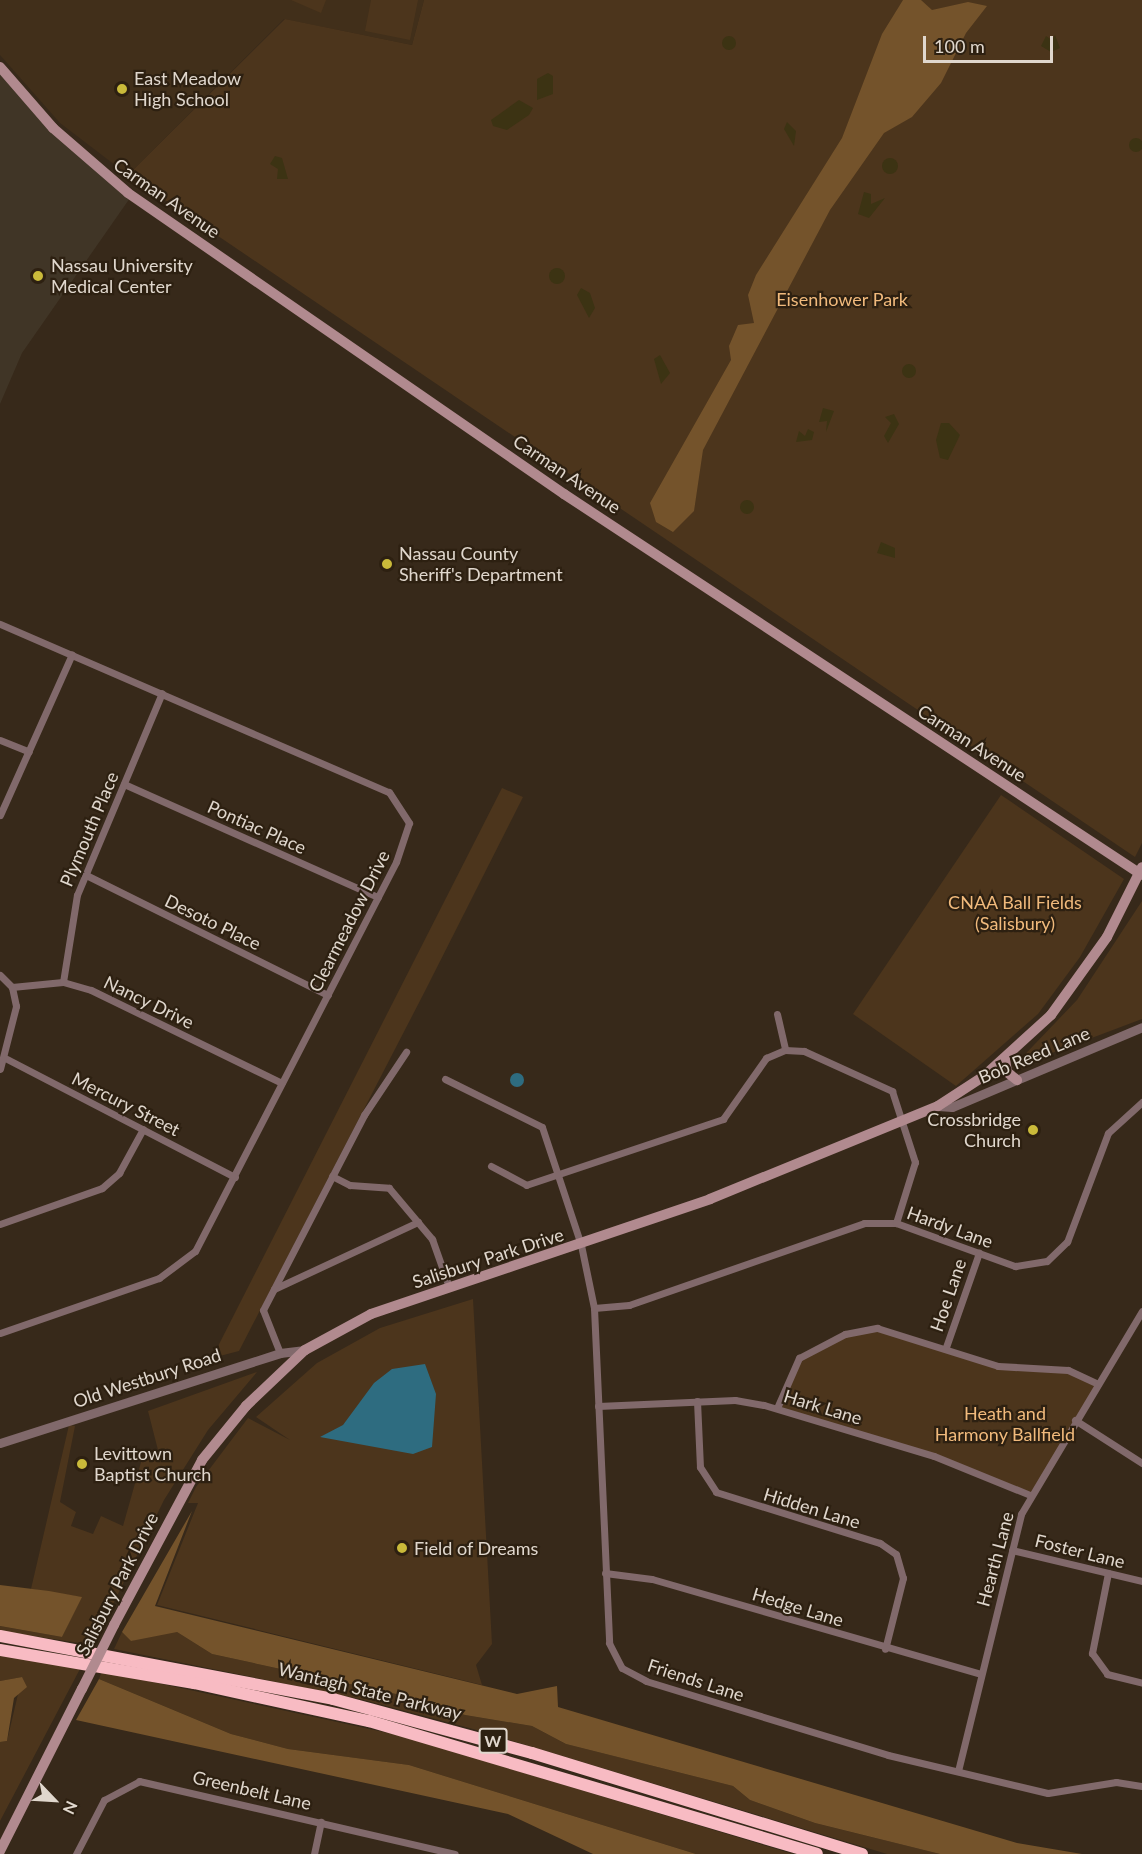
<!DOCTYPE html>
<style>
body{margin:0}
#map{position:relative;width:1142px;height:1854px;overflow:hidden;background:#37291a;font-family:Lato,sans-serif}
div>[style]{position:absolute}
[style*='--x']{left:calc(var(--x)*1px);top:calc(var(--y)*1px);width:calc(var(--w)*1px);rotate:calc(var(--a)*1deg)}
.built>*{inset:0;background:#412f1a}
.medical>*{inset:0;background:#403526}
.green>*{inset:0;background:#4c351c}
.forest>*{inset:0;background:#74532b}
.sand>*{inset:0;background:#3c3313}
.round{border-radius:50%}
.water>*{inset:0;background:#2e6c80}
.minor>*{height:7px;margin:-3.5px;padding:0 3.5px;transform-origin:3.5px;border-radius:3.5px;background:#81696b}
.tertiary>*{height:9px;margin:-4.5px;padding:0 4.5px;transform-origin:4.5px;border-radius:4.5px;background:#81696b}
.secondary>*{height:10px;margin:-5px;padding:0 5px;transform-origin:5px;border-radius:5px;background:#b18a8f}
.motorway>*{height:12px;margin:-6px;padding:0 6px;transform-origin:6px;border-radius:6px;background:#f8bbc3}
.secondary-bridge>*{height:10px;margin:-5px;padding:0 5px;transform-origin:5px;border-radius:5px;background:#b18a8f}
.dots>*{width:16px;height:16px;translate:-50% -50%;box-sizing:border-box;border:3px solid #2d2011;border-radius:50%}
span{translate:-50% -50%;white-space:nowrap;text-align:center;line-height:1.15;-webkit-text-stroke:4.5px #2d2011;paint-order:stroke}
.shield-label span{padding:2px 4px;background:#2d2011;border:2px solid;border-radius:4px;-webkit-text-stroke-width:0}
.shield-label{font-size:16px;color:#e0d7cd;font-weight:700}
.poi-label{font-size:18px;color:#e0d7cd}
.left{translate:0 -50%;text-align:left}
.right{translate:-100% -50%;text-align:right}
.street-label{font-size:18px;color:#e0d7cd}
.park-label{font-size:18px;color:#f1ba7c}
.north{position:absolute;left:24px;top:1770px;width:60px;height:60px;-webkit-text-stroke:4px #2d2011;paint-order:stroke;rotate:115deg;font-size:16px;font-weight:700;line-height:24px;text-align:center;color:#e0d7cd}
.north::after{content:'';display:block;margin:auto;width:21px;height:27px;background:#e0d7cd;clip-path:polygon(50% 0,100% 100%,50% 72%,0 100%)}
.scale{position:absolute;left:923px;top:36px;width:130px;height:27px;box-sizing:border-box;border:3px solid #e0d7cd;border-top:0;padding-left:8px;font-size:18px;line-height:21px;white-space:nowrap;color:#e0d7cd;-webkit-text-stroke:4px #2d2011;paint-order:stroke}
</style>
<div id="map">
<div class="built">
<div style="clip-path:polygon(0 0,424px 0,412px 45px,284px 19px,128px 175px,60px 123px,0 55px)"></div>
</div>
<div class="medical">
<div style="clip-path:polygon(0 69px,130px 198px,22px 353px,0 404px)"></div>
</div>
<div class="green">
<div style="clip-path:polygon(291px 0,326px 0,321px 13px)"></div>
<div style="clip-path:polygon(371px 0,418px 0,410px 40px,365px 31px)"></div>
<div style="clip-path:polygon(424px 0,1142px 0,1142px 843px,1135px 857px,128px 175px,285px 19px,412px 45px)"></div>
<div style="clip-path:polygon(502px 788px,523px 797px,425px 991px,239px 1351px,212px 1358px)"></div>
<div style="clip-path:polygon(1001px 795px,1124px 879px,1080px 957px,1038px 1014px,956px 1086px,853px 1014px)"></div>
<div style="clip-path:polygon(1142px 901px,1142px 1019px,1012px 1068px,1077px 1000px)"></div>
<div style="clip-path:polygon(473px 1299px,492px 1644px,476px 1665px,482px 1685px,157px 1605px,198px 1503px,188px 1503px,196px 1487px,248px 1418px,290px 1440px,256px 1417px,317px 1363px,380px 1328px)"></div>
<div style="clip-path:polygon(888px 1329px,998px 1366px,1056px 1367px,1098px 1384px,1030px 1495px,934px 1456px,777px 1408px,795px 1364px,845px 1334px)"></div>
<div style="clip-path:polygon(257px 1372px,208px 1430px,164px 1500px,93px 1645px,0 1631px,0 1626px,62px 1637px,81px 1597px,31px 1589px,69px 1425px,75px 1426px,60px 1502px,76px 1512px,71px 1526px,93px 1534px,101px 1516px,123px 1526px,143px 1455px,159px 1454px,148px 1411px)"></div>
<div style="clip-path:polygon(162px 1631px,177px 1632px,212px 1654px,396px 1694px,465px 1715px,532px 1726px,566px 1744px,733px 1786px,750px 1800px,815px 1823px,940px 1854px,887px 1854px,473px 1729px,360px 1699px,114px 1649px,122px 1632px,131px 1641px)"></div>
<div style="clip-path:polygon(0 1655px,81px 1667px,0 1821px,0 1742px,7px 1741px,22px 1677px,0 1681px)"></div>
<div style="clip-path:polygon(102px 1671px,402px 1736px,793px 1854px,696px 1854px,409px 1765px,288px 1749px,231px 1734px,99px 1679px)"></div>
</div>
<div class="forest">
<div style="clip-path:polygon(903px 0,921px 0,932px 10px,968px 2px,987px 6px,966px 33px,941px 83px,912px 117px,884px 133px,830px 210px,703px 450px,694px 511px,673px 532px,656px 522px,650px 503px,731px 360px,729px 346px,738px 325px,754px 323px,748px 295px,756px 275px,842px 138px,882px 34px)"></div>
<div style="clip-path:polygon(192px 1511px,155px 1606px,517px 1694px,557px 1686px,558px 1707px,1017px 1843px,1082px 1854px,940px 1854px,815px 1823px,750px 1800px,733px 1786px,566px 1744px,532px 1726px,465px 1715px,396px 1694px,212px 1654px,177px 1632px,131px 1641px,122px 1632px)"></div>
<div style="clip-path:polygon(0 1585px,49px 1591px,82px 1597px,62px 1637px,0 1626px)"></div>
<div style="clip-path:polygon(22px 1677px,27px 1687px,14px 1698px,7px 1741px,0 1742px,0 1681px)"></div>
<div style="clip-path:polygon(99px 1679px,231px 1734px,288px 1749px,409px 1765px,696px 1854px,593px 1854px,508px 1814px,76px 1720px)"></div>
</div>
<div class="sand">
<div style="clip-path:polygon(1055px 35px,1060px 48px,1051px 52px,1041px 46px,1046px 36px,1052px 40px)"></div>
<div class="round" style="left:722px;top:36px;width:14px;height:14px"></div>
<div style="clip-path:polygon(548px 73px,553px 76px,553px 94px,537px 100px,537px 79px)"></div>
<div style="clip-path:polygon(519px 100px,533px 108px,529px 115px,507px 130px,493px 126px,491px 120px)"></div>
<div style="clip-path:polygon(787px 122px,796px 131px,794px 146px,784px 129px)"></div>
<div class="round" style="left:1129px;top:138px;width:14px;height:14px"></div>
<div style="clip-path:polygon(275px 156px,282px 158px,288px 179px,277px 179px,278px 169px,270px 164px)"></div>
<div class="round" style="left:882px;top:158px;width:16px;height:16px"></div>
<div style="clip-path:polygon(864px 192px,871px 194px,871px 204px,885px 198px,869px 218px,858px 214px)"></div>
<div class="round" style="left:549px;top:268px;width:16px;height:16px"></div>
<div style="clip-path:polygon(581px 288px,590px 293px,595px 308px,589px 318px,577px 295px)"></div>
<div style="clip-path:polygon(660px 355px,670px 373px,661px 384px,654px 359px)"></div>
<div class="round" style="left:902px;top:364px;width:14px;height:14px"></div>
<div style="clip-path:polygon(823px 408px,834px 411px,826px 432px,827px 421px,819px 422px)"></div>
<div style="clip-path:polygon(894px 414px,899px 424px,888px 443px,884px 436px,891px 423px,885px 417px)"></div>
<div style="clip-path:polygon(941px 423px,949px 423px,960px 435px,948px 460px,940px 458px,936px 440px)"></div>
<div style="clip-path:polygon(808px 429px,814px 432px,812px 440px,796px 442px,799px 431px,805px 436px)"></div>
<div class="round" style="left:740px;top:500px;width:14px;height:14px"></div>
<div style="clip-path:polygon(881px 542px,895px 548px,895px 558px,877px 553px)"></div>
</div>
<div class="water">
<div class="round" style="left:510px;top:1073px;width:14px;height:14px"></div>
<div style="clip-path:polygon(425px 1364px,436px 1394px,432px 1447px,413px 1454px,320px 1437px,343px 1425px,374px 1383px,392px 1369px)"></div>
</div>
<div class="minor">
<div style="--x:0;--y:624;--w:424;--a:23.4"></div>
<div style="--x:389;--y:792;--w:37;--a:57"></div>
<div style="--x:409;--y:823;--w:41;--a:108.4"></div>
<div style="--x:396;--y:862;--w:438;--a:117.3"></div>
<div style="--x:195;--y:1251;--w:45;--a:143.1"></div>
<div style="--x:159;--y:1278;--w:168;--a:160.9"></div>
<div style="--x:0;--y:740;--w:31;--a:22"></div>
<div style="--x:124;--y:784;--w:278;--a:24"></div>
<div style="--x:0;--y:815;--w:176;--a:-65.9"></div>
<div style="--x:86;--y:875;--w:270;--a:26.4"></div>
<div style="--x:0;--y:975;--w:17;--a:45"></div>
<div style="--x:12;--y:987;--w:51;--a:-5.6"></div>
<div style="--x:63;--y:982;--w:29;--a:16"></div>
<div style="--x:91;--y:990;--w:212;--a:26"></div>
<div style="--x:63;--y:982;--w:88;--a:-80.9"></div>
<div style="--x:77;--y:895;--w:219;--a:-67.2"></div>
<div style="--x:777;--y:1014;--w:37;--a:77"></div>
<div style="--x:5;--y:1058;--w:259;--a:27.4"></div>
<div style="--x:0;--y:1069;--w:65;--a:-75.7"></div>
<div style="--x:16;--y:1006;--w:19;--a:-102"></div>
<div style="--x:445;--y:1079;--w:108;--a:26.3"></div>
<div style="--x:542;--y:1127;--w:124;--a:71.7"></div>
<div style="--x:581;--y:1245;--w:64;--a:78.3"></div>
<div style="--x:594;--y:1308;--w:335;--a:87.4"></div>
<div style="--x:609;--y:1643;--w:28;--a:63"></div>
<div style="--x:622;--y:1668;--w:27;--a:28"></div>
<div style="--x:646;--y:1681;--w:253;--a:17"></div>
<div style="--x:888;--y:1755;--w:164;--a:13.4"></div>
<div style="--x:1048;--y:1793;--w:69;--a:-9.2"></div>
<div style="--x:1116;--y:1782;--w:26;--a:9"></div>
<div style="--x:491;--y:1166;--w:40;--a:28"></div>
<div style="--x:526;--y:1185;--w:208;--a:-18.5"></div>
<div style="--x:723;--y:1119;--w:75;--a:-54.8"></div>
<div style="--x:766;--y:1058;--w:21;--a:-23"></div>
<div style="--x:785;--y:1050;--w:19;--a:3"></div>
<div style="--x:804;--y:1051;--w:97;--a:24.4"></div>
<div style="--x:892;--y:1091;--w:75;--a:72.1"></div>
<div style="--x:915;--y:1162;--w:64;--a:107.3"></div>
<div style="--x:332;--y:1176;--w:20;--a:27"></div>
<div style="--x:350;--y:1185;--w:39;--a:4"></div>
<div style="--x:389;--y:1188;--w:67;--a:49.9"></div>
<div style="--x:432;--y:1239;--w:51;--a:70.5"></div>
<div style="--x:0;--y:1224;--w:108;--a:-19.4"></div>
<div style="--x:102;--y:1188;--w:23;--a:-41"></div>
<div style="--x:119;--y:1173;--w:50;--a:-61.4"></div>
<div style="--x:274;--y:1289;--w:159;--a:-25"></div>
<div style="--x:594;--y:1308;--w:35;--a:-5"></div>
<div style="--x:629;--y:1305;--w:249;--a:-19.2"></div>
<div style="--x:864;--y:1223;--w:32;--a:0"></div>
<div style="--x:896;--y:1223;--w:127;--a:19.9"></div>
<div style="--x:1015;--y:1266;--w:32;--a:-9"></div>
<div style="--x:1047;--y:1261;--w:28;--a:-44"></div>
<div style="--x:1067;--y:1242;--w:116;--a:-69.4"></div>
<div style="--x:1108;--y:1133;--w:46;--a:-42.4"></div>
<div style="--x:946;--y:1347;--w:100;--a:-70.7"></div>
<div style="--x:280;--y:1353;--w:46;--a:-111.6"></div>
<div style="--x:263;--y:1310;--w:220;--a:-62.6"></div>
<div style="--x:364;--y:1115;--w:76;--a:-56.3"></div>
<div style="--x:697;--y:1401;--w:66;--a:87.4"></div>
<div style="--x:700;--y:1467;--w:30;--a:57"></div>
<div style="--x:716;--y:1492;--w:172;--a:17.3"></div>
<div style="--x:880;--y:1543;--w:19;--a:35"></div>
<div style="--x:896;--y:1554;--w:25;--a:74"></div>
<div style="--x:903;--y:1578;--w:73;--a:104.2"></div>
<div style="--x:598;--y:1406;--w:137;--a:-2.5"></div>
<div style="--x:735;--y:1400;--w:29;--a:10"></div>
<div style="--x:764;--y:1405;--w:177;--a:16.7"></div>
<div style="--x:934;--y:1456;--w:104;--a:22.1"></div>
<div style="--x:777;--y:1408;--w:55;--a:-66.3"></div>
<div style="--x:799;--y:1358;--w:52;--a:-27.6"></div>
<div style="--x:845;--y:1334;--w:33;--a:-11"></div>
<div style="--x:877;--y:1328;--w:127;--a:17.4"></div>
<div style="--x:998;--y:1366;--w:70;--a:3.3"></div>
<div style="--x:1068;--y:1370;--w:33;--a:25"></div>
<div style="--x:1075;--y:1420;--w:80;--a:32.7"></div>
<div style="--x:1012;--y:1550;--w:134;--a:13.4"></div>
<div style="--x:605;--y:1573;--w:47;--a:7.3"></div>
<div style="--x:652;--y:1579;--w:342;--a:16.1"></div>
<div style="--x:1108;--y:1573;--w:82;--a:101.3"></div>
<div style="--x:1092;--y:1653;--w:26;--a:54"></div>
<div style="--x:1107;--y:1674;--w:36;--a:14"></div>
<div style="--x:958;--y:1771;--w:265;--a:-76.2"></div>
<div style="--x:1021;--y:1514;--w:236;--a:-59.2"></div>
<div style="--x:76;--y:1854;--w:61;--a:-62.6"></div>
<div style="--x:104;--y:1800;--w:40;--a:-28"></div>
<div style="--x:139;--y:1781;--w:324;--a:13"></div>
<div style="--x:314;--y:1854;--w:33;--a:-78"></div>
</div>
<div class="tertiary">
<div style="--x:938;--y:1106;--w:14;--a:4"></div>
<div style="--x:952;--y:1107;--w:206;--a:-22.8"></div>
<div style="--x:0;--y:1443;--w:294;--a:-17.8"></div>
<div style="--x:280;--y:1353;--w:25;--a:-7"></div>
</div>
<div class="secondary">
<div style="--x:0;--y:67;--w:81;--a:49"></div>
<div style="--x:53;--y:128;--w:99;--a:40.9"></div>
<div style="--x:128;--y:193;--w:530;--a:34.62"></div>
<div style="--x:564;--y:494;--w:692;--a:33.39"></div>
<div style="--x:1005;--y:1059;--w:13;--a:81"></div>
<div style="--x:1007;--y:1072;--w:13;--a:39"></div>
<div style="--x:114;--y:1625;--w:187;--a:-61.9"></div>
<div style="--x:202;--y:1460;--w:70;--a:-50.8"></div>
<div style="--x:246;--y:1406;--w:81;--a:-43.5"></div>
<div style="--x:305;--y:1350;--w:75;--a:-28.6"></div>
<div style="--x:371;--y:1314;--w:358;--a:-18.7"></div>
<div style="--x:710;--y:1199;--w:246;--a:-22.2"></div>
<div style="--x:938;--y:1106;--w:55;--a:-33.1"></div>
<div style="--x:984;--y:1076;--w:91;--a:-42.3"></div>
<div style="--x:1051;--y:1015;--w:96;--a:-54.3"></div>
<div style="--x:1107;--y:937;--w:78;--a:-63.4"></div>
<div style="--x:0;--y:1851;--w:182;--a:-63.2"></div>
</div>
<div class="motorway">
<div style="--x:0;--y:1636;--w:339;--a:10.7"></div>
<div style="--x:333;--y:1699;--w:206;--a:15.2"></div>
<div style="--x:532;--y:1753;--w:345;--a:17"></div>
<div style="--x:0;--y:1650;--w:197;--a:9.7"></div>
<div style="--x:194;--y:1683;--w:179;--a:12.3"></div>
<div style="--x:369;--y:1721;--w:467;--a:16.5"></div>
</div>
<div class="secondary-bridge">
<div style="--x:82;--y:1689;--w:72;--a:-63.4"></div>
</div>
<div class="dots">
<div style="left:122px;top:89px;background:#caba3a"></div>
<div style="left:38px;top:276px;background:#caba3a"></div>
<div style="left:387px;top:564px;background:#caba3a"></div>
<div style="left:1033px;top:1130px;background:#caba3a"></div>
<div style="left:82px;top:1464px;background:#caba3a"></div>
<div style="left:402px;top:1548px;background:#caba3a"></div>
</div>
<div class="shield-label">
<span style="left:493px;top:1741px">W</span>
</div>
<div class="poi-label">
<span class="left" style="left:134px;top:89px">East Meadow<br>High School</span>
<span class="left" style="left:51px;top:276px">Nassau University<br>Medical Center</span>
<span class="left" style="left:399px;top:564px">Nassau County<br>Sheriff's Department</span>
<span class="right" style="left:1021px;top:1130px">Crossbridge<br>Church</span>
<span class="left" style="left:94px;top:1464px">Levittown<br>Baptist Church</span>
<span class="left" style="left:414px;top:1548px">Field of Dreams</span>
</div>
<div class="street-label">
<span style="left:167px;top:198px;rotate:35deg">Carman Avenue</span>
<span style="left:567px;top:474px;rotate:34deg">Carman Avenue</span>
<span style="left:972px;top:743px;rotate:33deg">Carman Avenue</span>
<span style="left:257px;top:827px;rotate:24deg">Pontiac Place</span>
<span style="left:89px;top:829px;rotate:-67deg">Plymouth Place</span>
<span style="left:349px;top:921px;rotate:-63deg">Clearmeadow Drive</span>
<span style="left:213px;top:922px;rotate:26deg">Desoto Place</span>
<span style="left:149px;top:1002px;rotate:26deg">Nancy Drive</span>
<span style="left:1034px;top:1055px;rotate:-23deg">Bob Reed Lane</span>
<span style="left:126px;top:1104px;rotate:27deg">Mercury Street</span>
<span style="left:950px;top:1227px;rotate:20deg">Hardy Lane</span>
<span style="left:488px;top:1258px;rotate:-18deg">Salisbury Park Drive</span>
<span style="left:948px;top:1295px;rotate:-71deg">Hoe Lane</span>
<span style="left:147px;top:1378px;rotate:-18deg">Old Westbury Road</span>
<span style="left:823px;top:1407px;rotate:17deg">Hark Lane</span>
<span style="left:812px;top:1508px;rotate:17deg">Hidden Lane</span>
<span style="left:1080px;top:1551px;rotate:14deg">Foster Lane</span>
<span style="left:995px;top:1559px;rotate:-75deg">Hearth Lane</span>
<span style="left:117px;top:1584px;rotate:-63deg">Salisbury Park Drive</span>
<span style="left:798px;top:1607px;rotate:17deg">Hedge Lane</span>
<span style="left:696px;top:1680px;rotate:18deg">Friends Lane</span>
<span style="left:370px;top:1691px;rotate:14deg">Wantagh State Parkway</span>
<span style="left:252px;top:1790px;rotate:13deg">Greenbelt Lane</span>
</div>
<div class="park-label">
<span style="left:842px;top:299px">Eisenhower Park</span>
<span style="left:1015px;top:913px">CNAA Ball Fields<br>(Salisbury)</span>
<span style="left:1005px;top:1424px">Heath and<br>Harmony Ballfield</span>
</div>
<div class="north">N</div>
<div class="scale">100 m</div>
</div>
